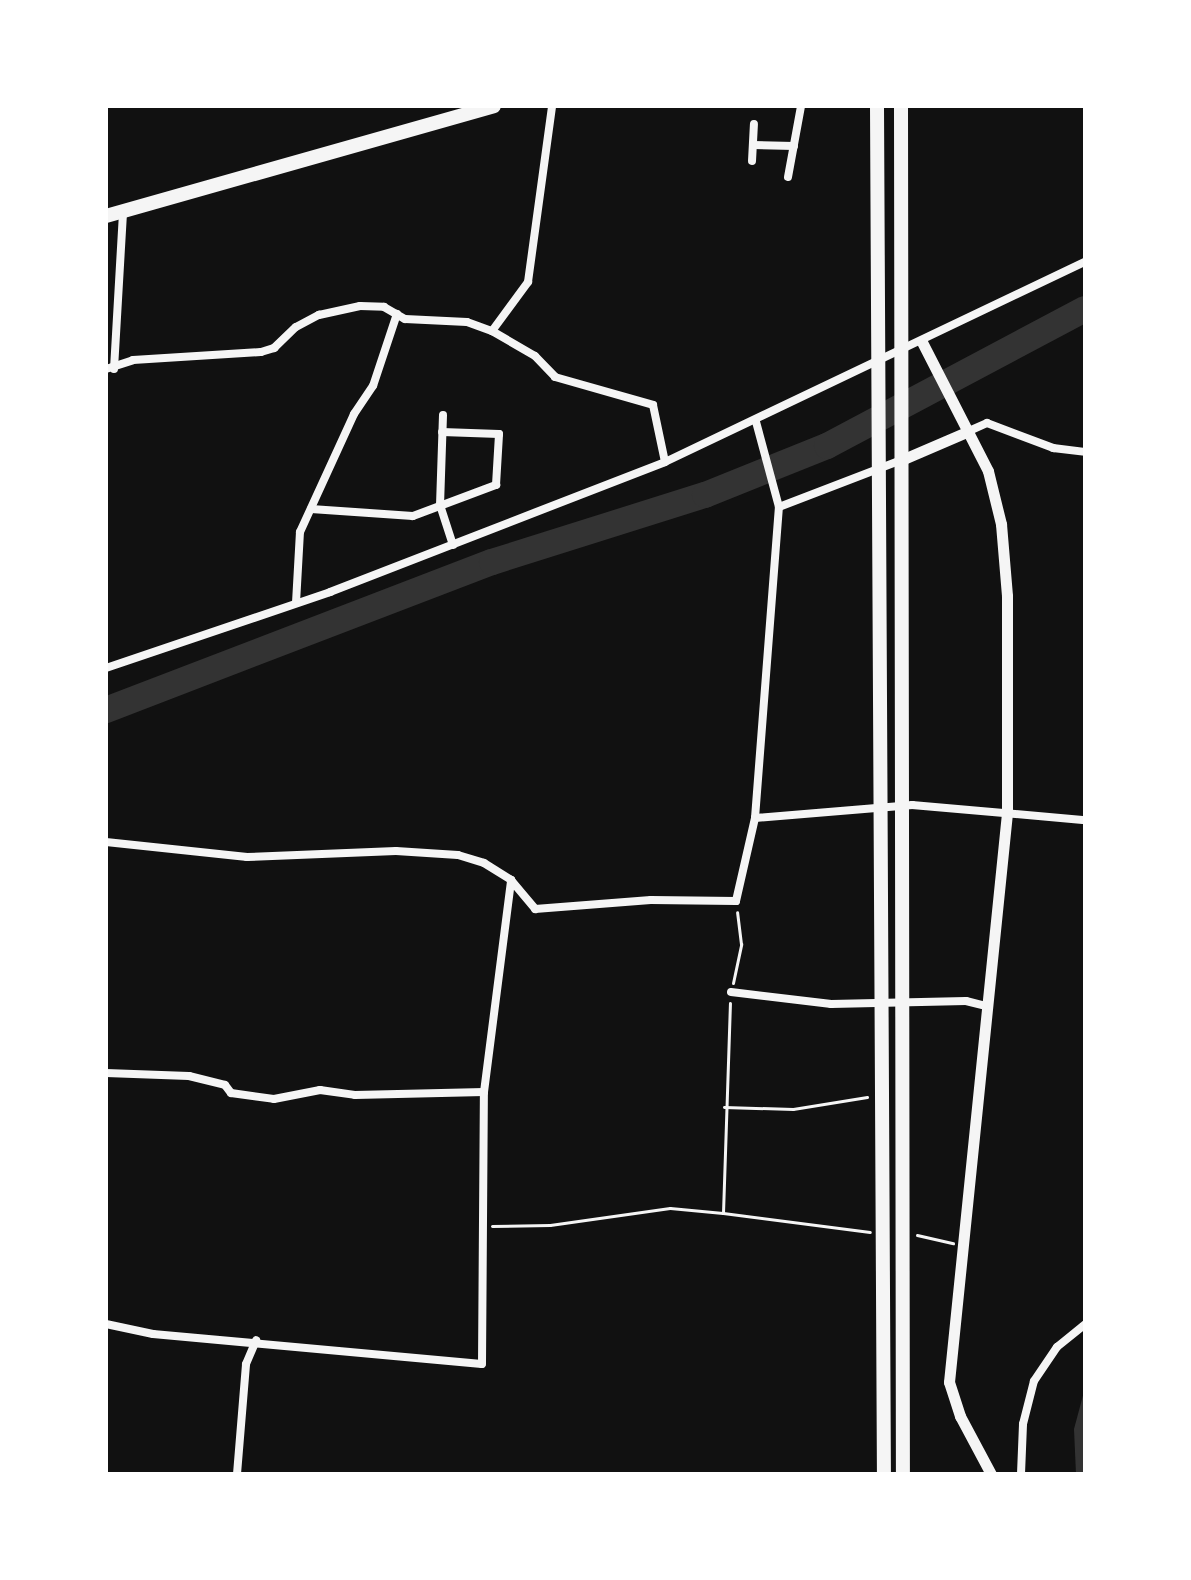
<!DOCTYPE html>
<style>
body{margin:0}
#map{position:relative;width:1191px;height:1580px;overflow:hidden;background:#111;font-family:"Sofia Sans Condensed",sans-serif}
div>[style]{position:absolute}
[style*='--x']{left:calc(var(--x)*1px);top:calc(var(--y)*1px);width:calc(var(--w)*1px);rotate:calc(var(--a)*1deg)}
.water>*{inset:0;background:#333}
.river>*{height:26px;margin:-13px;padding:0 13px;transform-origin:13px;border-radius:13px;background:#333}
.path>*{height:3px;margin:-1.5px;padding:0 1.5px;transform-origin:1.5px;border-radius:1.5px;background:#f5f5f5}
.minor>*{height:8px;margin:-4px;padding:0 4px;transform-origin:4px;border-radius:4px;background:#f5f5f5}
.tertiary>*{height:11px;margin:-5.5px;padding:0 5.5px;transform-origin:5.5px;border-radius:5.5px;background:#f5f5f5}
.primary>*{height:14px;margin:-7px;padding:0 7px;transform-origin:7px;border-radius:7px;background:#f5f5f5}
span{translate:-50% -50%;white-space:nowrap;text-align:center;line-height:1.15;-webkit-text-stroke:6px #fff;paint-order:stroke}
.frame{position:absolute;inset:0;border:108px solid #fff;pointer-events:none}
</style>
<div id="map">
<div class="water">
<div style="clip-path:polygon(1085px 1388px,1085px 1474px,1076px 1474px,1074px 1429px)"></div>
</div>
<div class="river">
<div style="--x:106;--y:710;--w:413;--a:-21"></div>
<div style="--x:492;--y:562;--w:223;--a:-17.5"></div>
<div style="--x:705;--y:495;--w:131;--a:-21.9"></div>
<div style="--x:827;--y:446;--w:292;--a:-28"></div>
</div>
<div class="path">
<div style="--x:733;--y:983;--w:40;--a:-78"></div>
<div style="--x:741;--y:944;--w:32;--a:-97"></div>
<div style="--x:724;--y:1107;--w:69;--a:1.7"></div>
<div style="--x:793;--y:1109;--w:75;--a:-9.2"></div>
<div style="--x:723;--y:1213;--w:148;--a:7.4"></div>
<div style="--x:492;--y:1226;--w:58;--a:-1"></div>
<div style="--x:550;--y:1225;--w:121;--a:-8.1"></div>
<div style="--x:670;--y:1208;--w:53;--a:5.4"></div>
<div style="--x:723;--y:1213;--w:210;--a:-88.1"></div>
<div style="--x:917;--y:1235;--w:37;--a:13"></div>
</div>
<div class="minor">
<div style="--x:753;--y:145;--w:41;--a:1.4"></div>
<div style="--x:752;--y:161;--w:37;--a:-87"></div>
<div style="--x:788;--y:177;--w:72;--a:-79.6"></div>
<div style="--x:492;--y:331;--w:61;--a:-53.7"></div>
<div style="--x:528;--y:282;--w:178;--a:-82.2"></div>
<div style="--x:106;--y:369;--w:28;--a:-18"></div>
<div style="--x:133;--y:360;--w:128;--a:-3.6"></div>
<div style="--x:261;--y:352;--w:14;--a:-17"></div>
<div style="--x:274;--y:348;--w:30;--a:-44"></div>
<div style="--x:296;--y:327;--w:26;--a:-28"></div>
<div style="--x:319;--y:315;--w:42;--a:-12.4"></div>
<div style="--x:360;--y:306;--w:24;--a:2"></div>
<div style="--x:384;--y:307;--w:24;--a:30"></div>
<div style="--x:405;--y:319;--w:62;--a:2.8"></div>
<div style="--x:467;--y:322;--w:27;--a:20"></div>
<div style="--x:492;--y:331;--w:50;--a:30.2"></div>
<div style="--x:535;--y:356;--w:29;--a:46"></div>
<div style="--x:555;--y:377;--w:102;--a:15.9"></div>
<div style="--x:653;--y:405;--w:58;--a:78.1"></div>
<div style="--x:114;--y:369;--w:158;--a:-86.7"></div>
<div style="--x:443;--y:415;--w:90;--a:91.9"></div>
<div style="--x:440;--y:505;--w:42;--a:72"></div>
<div style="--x:969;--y:431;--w:20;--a:-24"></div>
<div style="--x:987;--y:423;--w:71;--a:20.7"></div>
<div style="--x:1053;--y:448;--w:32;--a:7"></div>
<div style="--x:779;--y:507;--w:129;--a:-21"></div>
<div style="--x:311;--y:509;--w:102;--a:3.9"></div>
<div style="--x:413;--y:516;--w:89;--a:-20.5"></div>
<div style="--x:496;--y:485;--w:51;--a:-86.6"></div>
<div style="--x:499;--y:434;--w:57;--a:-178"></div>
<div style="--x:296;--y:603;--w:71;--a:-86.8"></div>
<div style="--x:300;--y:532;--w:130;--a:-65.4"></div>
<div style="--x:354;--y:414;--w:34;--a:-56"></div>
<div style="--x:373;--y:386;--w:76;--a:-71.6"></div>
<div style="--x:106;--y:668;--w:237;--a:-18.7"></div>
<div style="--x:330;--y:592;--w:359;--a:-21.2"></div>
<div style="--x:665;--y:462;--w:465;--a:-25.5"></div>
<div style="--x:755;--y:818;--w:158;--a:-4.7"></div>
<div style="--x:912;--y:805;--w:174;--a:5"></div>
<div style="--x:106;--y:842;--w:142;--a:6.1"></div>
<div style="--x:247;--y:857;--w:149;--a:-2.3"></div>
<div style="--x:396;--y:851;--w:62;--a:3.7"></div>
<div style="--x:458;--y:855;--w:27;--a:17"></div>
<div style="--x:484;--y:863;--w:32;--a:32"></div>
<div style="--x:511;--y:880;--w:38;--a:50"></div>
<div style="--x:535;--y:909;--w:116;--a:-4.4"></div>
<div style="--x:651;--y:900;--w:85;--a:0.7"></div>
<div style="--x:736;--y:901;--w:85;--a:-77.1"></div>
<div style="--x:755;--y:818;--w:312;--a:-85.6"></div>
<div style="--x:779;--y:507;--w:88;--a:-105.1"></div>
<div style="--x:731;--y:992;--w:101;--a:6.8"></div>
<div style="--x:831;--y:1004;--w:135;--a:-1.3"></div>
<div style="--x:966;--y:1001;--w:21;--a:14"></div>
<div style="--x:106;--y:1073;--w:83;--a:2.1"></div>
<div style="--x:189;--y:1076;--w:37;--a:14"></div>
<div style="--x:225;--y:1085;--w:10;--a:53"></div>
<div style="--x:231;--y:1093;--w:43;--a:7.9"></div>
<div style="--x:274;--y:1099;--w:47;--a:-11.1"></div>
<div style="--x:320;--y:1090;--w:35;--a:8"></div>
<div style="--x:355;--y:1095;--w:129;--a:-1.3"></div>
<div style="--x:106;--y:1324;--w:48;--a:12"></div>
<div style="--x:153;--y:1334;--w:330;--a:5.2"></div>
<div style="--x:482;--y:1364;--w:272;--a:-89.6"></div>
<div style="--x:484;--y:1092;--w:214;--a:-82.7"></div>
<div style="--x:237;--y:1474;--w:110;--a:-85.3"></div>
<div style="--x:246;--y:1364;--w:26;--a:-67"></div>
<div style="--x:1021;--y:1474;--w:50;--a:-87.7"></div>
<div style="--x:1023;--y:1424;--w:44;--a:-75.7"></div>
<div style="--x:1034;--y:1381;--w:41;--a:-55.9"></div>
<div style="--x:1057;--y:1347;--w:36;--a:-39"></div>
</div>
<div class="tertiary">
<div style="--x:922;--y:342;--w:145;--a:62.9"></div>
<div style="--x:988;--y:471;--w:55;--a:76.2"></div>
<div style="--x:1001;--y:524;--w:72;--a:85.2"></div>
<div style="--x:1007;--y:596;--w:217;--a:90"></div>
<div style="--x:1007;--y:813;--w:572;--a:95.82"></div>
<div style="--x:949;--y:1382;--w:36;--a:72"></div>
<div style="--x:960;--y:1416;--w:66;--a:61.9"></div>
<div style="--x:899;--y:461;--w:76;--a:-23.2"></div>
</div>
<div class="primary">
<div style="--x:877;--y:106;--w:1368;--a:89.71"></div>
<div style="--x:901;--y:106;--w:1368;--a:89.92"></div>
<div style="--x:106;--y:216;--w:403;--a:-15.8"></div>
</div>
<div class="frame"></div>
</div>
